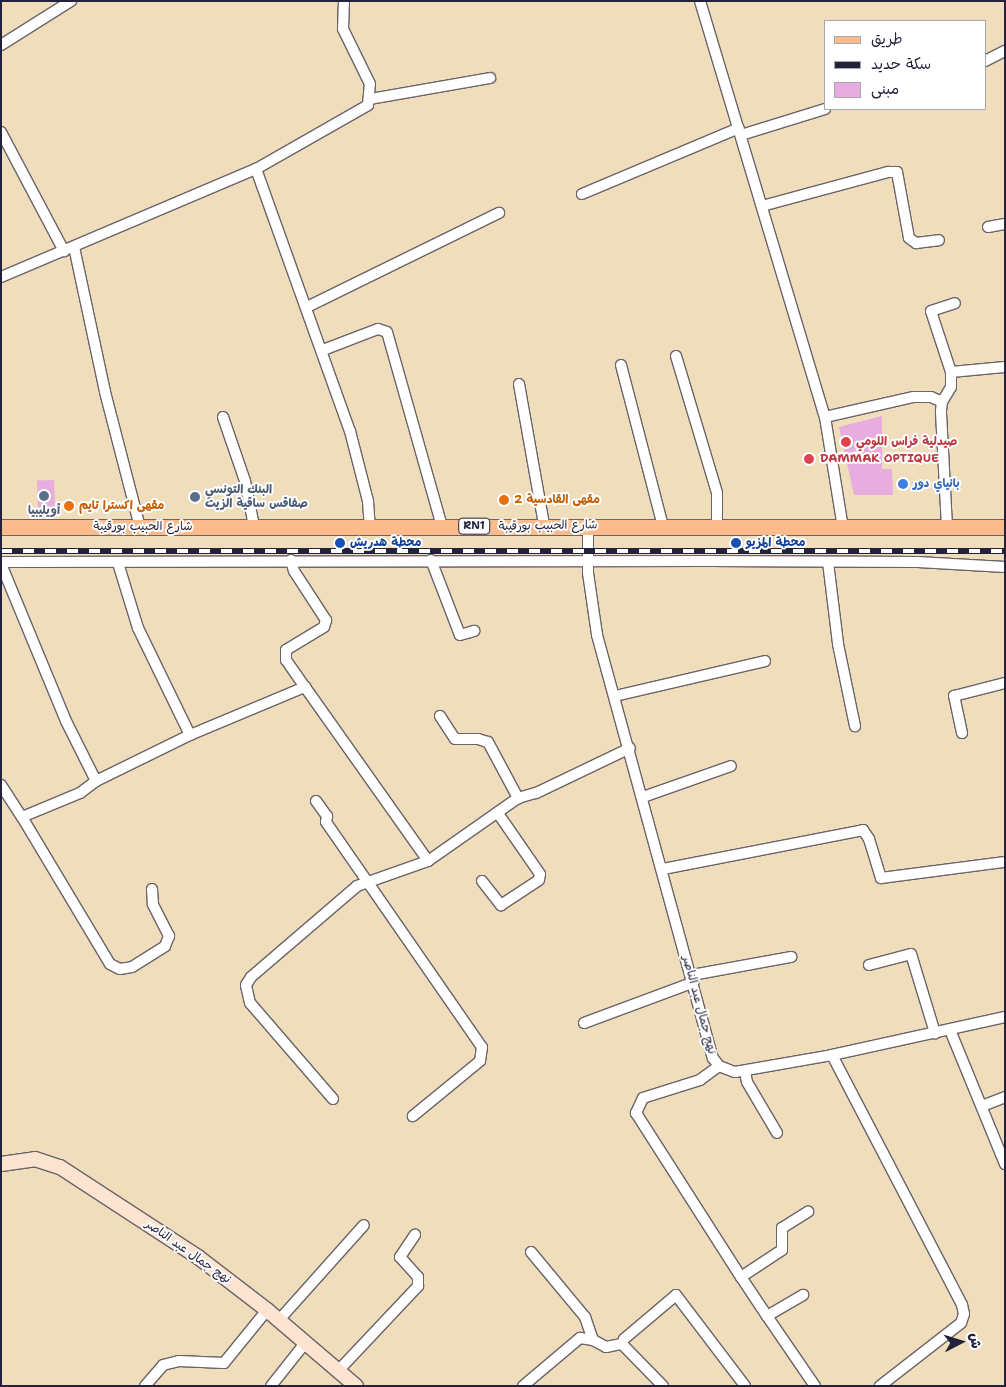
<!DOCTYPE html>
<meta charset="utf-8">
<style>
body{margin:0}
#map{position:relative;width:1006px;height:1387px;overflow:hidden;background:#efddbb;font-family:"Shantell Sans","Playpen Sans Arabic",sans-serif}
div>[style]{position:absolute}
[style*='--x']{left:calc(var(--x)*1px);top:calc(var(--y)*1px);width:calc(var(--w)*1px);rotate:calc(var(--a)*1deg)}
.building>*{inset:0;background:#e6adde;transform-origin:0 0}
.roads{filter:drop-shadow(1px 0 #6a6368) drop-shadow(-1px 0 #6a6368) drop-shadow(0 1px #6a6368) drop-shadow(0 -1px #6a6368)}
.street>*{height:10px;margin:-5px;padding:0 5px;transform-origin:5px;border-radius:5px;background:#fff}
.secondary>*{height:14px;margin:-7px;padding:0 7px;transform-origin:7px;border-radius:7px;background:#fde4d1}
.primary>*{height:15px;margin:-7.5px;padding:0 7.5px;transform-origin:7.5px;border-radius:7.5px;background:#fbbb8d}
.rail>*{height:5.5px;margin-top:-2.75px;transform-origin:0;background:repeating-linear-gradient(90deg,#fff 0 11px,#22223b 0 22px);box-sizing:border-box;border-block:1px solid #22223b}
.dots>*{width:14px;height:14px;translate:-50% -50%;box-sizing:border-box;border:2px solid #fff;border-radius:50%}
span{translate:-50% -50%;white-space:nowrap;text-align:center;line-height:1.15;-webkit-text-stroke:4px #fff;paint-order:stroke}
.shield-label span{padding:1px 4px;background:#fff;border:1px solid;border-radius:4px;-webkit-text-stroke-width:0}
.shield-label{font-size:11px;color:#22223b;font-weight:700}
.health-label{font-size:12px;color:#be3a42;font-weight:700}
.left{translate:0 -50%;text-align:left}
.shop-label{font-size:12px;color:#366cbe;font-weight:700}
.service-label{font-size:12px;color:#4e5e75;font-weight:700}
.food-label{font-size:12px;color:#c56008;font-weight:700}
.street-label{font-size:12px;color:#22223b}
.transit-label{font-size:12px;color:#164399;font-weight:700}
.frame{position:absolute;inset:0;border:2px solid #22223b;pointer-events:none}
.legend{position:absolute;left:824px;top:20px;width:162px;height:90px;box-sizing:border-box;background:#fff;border:1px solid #a7a7b1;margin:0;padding:6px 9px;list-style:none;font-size:15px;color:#22223b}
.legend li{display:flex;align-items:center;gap:10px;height:25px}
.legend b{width:25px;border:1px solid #a7a7b1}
.north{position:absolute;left:936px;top:1317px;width:50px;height:50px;-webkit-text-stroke:4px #fff;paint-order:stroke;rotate:85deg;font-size:14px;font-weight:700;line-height:20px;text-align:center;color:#22223b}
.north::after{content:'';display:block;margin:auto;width:18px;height:22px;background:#22223b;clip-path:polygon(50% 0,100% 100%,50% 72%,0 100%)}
</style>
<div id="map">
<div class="building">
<div style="clip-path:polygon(882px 416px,882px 469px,892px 469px,893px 495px,854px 495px,839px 427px)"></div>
<div style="left:54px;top:480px;width:27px;height:17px;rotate:88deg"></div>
</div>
<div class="roads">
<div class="street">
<div style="--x:700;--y:1;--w:434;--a:73.3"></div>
<div style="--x:825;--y:417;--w:112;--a:80.8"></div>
<div style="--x:1;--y:45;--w:83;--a:-32.2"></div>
<div style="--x:985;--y:61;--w:22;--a:-27"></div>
<div style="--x:370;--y:99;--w:122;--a:-9.9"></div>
<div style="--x:1;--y:132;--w:135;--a:62.1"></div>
<div style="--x:741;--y:135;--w:88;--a:-17.2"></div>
<div style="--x:256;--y:169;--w:278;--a:70.3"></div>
<div style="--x:350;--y:431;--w:72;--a:75.6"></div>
<div style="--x:368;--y:501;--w:27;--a:86"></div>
<div style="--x:582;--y:194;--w:170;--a:-22.8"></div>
<div style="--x:762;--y:206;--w:131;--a:-15.1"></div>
<div style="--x:888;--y:172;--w:9;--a:0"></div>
<div style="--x:897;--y:172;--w:67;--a:79.7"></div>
<div style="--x:909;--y:238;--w:9;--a:36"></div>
<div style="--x:916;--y:243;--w:23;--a:-7"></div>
<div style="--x:988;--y:227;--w:17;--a:-10"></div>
<div style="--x:74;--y:247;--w:148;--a:77.9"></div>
<div style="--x:105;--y:392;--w:139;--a:75.5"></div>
<div style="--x:1;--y:277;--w:277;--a:-23"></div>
<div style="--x:256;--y:169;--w:129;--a:-29.7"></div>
<div style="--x:368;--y:105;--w:21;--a:-85"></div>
<div style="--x:370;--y:84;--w:61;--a:-116.1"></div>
<div style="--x:343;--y:29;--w:28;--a:-88"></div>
<div style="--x:307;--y:307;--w:214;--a:-26.1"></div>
<div style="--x:323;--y:350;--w:59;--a:-20.9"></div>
<div style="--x:378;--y:329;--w:9;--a:18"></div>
<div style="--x:387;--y:332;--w:203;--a:74.2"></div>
<div style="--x:676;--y:356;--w:143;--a:73.3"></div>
<div style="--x:717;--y:493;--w:34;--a:90"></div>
<div style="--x:621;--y:365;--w:166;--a:75.4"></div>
<div style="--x:951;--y:372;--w:64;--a:-108.2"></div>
<div style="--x:931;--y:311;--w:25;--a:-18"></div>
<div style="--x:519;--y:384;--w:143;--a:79.9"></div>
<div style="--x:223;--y:417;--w:68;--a:71"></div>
<div style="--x:245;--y:481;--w:46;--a:78.7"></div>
<div style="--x:825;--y:417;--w:91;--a:-12.7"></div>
<div style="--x:914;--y:397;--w:17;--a:0"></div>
<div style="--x:931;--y:397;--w:12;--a:24"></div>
<div style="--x:588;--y:525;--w:48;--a:90"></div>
<div style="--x:588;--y:573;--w:63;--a:81.7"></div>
<div style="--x:597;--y:635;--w:439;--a:74.7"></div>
<div style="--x:713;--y:1058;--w:10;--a:53"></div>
<div style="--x:719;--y:1066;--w:17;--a:21"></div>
<div style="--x:735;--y:1072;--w:98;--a:-9.9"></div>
<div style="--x:832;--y:1055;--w:282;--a:62.5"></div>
<div style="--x:962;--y:1305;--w:9;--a:77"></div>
<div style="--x:964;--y:1314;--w:9;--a:108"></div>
<div style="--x:961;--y:1323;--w:103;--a:142.1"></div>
<div style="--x:947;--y:527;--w:116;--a:-93"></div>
<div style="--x:941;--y:411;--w:9;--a:-84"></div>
<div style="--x:942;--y:402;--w:17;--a:-59"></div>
<div style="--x:951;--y:387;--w:15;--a:-90"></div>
<div style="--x:951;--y:372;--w:54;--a:-5.3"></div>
<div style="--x:291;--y:560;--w:11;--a:75"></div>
<div style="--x:294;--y:571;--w:59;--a:56.9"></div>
<div style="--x:326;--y:620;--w:7;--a:106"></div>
<div style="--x:324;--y:627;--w:44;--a:148.8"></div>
<div style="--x:286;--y:650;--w:10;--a:90"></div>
<div style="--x:286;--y:660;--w:33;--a:55"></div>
<div style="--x:431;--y:560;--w:80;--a:68.9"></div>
<div style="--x:460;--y:635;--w:15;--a:-16"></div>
<div style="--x:1;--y:562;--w:709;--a:-0.08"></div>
<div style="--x:710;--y:561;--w:208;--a:0.3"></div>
<div style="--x:918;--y:562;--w:87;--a:3.3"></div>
<div style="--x:828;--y:562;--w:83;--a:83"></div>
<div style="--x:838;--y:644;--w:84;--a:78.3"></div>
<div style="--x:1;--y:564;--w:170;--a:67.5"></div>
<div style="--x:66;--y:721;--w:67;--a:63.4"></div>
<div style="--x:615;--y:696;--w:154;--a:-13.1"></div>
<div style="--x:440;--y:716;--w:27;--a:57"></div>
<div style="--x:455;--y:739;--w:23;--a:0"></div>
<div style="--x:478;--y:739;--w:10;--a:17"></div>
<div style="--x:488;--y:742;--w:64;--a:61.8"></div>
<div style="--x:962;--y:733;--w:38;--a:-102"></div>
<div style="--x:954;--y:696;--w:53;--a:-14.3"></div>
<div style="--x:190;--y:735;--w:125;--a:-22.7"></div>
<div style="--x:305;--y:687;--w:213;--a:54.7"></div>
<div style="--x:1;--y:785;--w:38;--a:57"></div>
<div style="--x:22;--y:817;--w:63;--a:-22.5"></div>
<div style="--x:80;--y:793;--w:20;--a:-37"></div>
<div style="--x:96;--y:781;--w:105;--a:-26.1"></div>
<div style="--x:190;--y:735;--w:119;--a:-115.9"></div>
<div style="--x:138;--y:628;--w:68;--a:-107.1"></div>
<div style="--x:643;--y:797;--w:93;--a:-19.4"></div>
<div style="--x:316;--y:801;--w:19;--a:54"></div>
<div style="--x:327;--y:816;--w:6;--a:99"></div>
<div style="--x:326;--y:822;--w:274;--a:55.3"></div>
<div style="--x:482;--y:1047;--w:14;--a:98"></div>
<div style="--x:480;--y:1061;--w:87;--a:140.6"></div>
<div style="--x:22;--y:817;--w:171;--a:59.1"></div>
<div style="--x:110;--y:964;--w:11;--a:27"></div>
<div style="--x:120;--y:969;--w:12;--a:-9"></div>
<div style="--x:132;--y:967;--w:39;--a:-32"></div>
<div style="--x:165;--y:946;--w:11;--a:-68"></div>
<div style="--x:169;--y:936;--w:36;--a:-117"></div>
<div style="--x:153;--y:904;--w:15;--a:-94"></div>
<div style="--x:663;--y:869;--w:204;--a:-11"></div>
<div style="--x:863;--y:830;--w:11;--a:56"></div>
<div style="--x:869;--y:839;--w:41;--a:72.9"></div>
<div style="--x:881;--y:878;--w:125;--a:-7.4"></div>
<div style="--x:482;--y:881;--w:31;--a:52"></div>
<div style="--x:501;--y:905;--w:45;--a:-33.3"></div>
<div style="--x:539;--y:880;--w:6;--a:-81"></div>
<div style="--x:540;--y:874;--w:75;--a:-124.7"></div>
<div style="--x:869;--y:965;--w:43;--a:-14.7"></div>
<div style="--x:911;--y:954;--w:83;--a:73.1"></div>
<div style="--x:692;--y:975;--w:101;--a:-10.3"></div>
<div style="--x:584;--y:1023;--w:117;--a:-20.4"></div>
<div style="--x:950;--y:1030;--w:145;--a:67.7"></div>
<div style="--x:832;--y:1055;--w:177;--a:-12.4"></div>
<div style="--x:719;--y:1066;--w:24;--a:144"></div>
<div style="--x:700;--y:1080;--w:60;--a:162.5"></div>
<div style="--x:643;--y:1098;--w:17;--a:115"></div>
<div style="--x:636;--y:1113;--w:195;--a:57.4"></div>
<div style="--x:741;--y:1277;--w:49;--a:-33.4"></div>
<div style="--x:782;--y:1250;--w:22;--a:-90"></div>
<div style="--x:782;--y:1228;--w:31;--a:-32"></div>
<div style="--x:745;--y:1071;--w:11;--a:80"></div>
<div style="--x:747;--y:1082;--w:59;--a:59.5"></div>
<div style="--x:333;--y:1099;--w:127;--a:-130.8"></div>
<div style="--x:250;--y:1003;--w:18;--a:-103"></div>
<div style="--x:246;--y:985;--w:9;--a:-58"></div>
<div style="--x:251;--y:977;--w:140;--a:-40.6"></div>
<div style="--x:357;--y:886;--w:75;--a:-19.4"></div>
<div style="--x:428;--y:861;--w:110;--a:-35"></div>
<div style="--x:518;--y:798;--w:19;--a:-16"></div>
<div style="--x:536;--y:793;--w:104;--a:-25.6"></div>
<div style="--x:982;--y:1106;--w:25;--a:-21"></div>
<div style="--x:531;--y:1252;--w:85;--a:50.3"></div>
<div style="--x:585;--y:1317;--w:24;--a:71"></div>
<div style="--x:741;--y:1277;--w:47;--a:56.3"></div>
<div style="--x:767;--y:1316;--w:42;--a:-30.3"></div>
<div style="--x:767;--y:1316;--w:85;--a:55.6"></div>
<div style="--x:279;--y:1320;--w:127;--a:-48.2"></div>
<div style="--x:622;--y:1344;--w:59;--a:45.7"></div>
<div style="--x:338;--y:1371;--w:117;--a:-46.7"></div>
<div style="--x:418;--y:1286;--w:9;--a:-90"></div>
<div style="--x:418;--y:1277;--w:27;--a:-132"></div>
<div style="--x:400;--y:1257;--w:27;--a:-56"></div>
<div style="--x:145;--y:1386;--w:28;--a:-49"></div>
<div style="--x:163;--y:1365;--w:16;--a:-14"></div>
<div style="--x:179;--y:1361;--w:45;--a:2.5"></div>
<div style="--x:224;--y:1363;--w:68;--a:-50.9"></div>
<div style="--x:271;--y:1386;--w:56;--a:-51.5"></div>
<div style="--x:523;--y:1386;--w:75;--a:-40.1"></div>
<div style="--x:580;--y:1338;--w:13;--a:9"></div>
<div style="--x:593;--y:1340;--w:15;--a:28"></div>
<div style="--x:606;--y:1347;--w:16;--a:-11"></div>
<div style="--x:622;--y:1344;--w:5;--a:-68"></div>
<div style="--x:624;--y:1339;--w:68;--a:-40.2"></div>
<div style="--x:676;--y:1295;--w:114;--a:52.8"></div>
</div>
<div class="secondary">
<div style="--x:1;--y:1164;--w:34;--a:-8"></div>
<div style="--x:35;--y:1159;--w:26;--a:18"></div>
<div style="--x:60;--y:1167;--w:165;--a:33.1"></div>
<div style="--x:198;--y:1257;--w:87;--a:37.5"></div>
<div style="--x:267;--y:1310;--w:117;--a:40.5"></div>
</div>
<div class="primary">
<div style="--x:1;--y:527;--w:1004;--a:0"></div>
</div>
</div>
<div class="rail">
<div style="--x:1;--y:551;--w:1004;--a:0"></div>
</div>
<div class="dots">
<div style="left:846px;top:442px;background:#e0444e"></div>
<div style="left:809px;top:459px;background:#e0444e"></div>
<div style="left:903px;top:484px;background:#3f7fe0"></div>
<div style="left:44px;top:496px;background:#5c6f8a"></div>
<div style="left:195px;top:497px;background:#5c6f8a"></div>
<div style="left:504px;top:500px;background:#e8710a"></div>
<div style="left:69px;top:506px;background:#e8710a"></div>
<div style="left:340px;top:543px;background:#1a4fb4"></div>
<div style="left:736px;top:543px;background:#1a4fb4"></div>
</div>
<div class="shield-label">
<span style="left:474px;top:526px">RN1</span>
</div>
<div class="health-label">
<span class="left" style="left:856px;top:442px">صيدلية فراس اللومي</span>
<span class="left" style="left:820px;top:459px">DAMMAK OPTIQUE</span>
</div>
<div class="shop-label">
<span class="left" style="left:913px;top:484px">بانياي دور</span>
</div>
<div class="service-label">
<span class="left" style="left:205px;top:497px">البنك التونسي<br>صفاقس ساقية الزيت</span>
<span style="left:44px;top:511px">أويليبيا</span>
</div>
<div class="food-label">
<span class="left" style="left:514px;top:500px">مقهى القادسية 2</span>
<span class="left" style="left:79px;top:506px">مقهى اكسترا تايم</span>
</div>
<div class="street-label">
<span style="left:548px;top:526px;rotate:-1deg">شارع الحبيب بورقيبة</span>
<span style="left:143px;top:527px">شارع الحبيب بورقيبة</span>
<span style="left:699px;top:1005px;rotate:75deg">نهج جمال عبد الناصر</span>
<span style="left:188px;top:1252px;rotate:35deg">نهج جمال عبد الناصر</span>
</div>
<div class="transit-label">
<span class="left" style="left:350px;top:543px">محطة هدريش</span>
<span class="left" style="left:746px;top:543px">محطة المزيو</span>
</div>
<div class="frame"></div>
<ul class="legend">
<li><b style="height:6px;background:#fbbb8d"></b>طريق</li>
<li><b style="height:6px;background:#22223b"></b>سكة حديد</li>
<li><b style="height:14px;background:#e6adde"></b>مبنى</li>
</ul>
<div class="north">ش</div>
</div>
